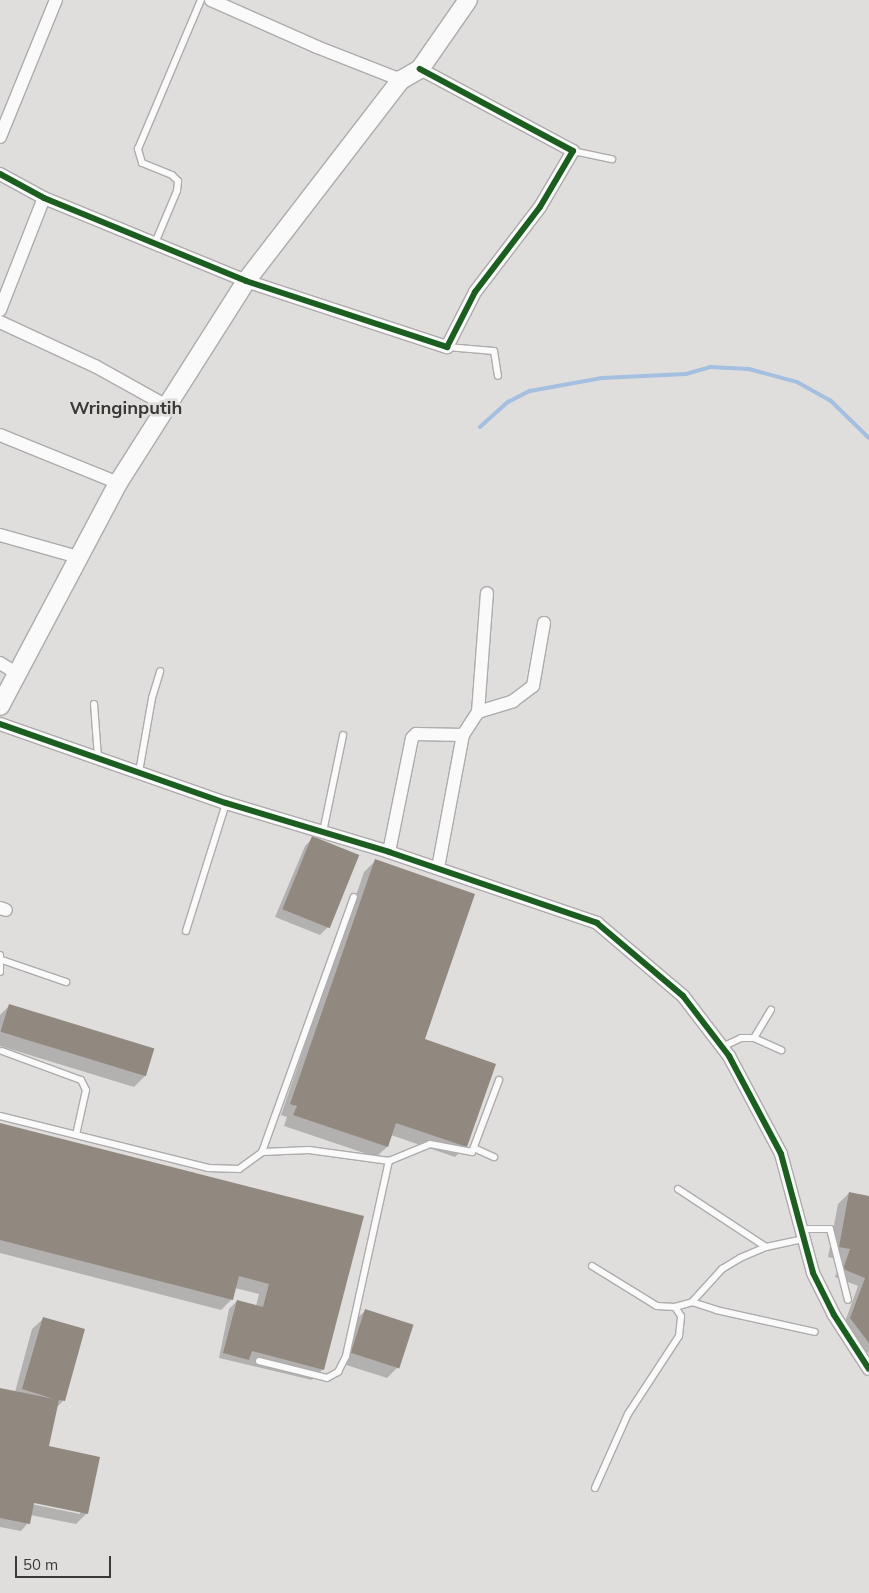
<!DOCTYPE html>
<style>
body{margin:0}
#map{position:relative;width:869px;height:1593px;overflow:hidden;background:#e0dedd;font-family:Mulish,sans-serif}
div>[style]{position:absolute}
[style*='--x']{left:calc(var(--x)*1px);top:calc(var(--y)*1px);width:calc(var(--w)*1px);rotate:calc(var(--a)*1deg)}
.shadow>*{inset:0;background:#0003}
.stream>*{height:4px;margin:-2px;padding:0 2px;transform-origin:2px;border-radius:2px;background:#a4bfe0}
.building>*{inset:0;background:#918980;transform-origin:0 0}
.roads{filter:drop-shadow(1px 0 #adabab) drop-shadow(-1px 0 #adabab) drop-shadow(0 1px #adabab) drop-shadow(0 -1px #adabab)}
.lane>*{height:6px;margin:-3px;padding:0 3px;transform-origin:3px;border-radius:3px;background:#fafafa}
.street>*{height:12px;margin:-6px;padding:0 6px;transform-origin:6px;border-radius:6px;background:#fafafa}
.secondary>*{height:18px;margin:-9px;padding:0 9px;transform-origin:9px;border-radius:9px;background:#fafafa}
.cycleway>*{height:6px;margin:-3px;padding:0 3px;transform-origin:3px;border-radius:3px;background:#1b5e20}
span{translate:-50% -50%;white-space:nowrap;text-align:center;line-height:1.15;-webkit-text-stroke:5px #e1dedc;paint-order:stroke}
.quarter-label{font-size:18px;color:#3a3938;font-weight:700}
.scale{position:absolute;left:15px;top:1556px;width:96px;height:22px;box-sizing:border-box;border:2px solid #3a3938;border-top:0;padding-left:6px;font-size:15px;line-height:18px;white-space:nowrap;color:#3a3938;-webkit-text-stroke:4px #e1dedc;paint-order:stroke}
</style>
<div id="map">
<div class="shadow">
<div style="clip-path:polygon(313px 838px,328px 927px,320px 935px,275px 917px,305px 846px)"></div>
<div style="clip-path:polygon(375px 861px,423px 1040px,466px 1146px,455px 1157px,391px 1135px,387px 1147px,376px 1157px,284px 1126px,287px 1117px,281px 1115px,364px 872px)"></div>
<div style="clip-path:polygon(9px 1006px,145px 1076px,134px 1087px,0 1046px,0 1015px)"></div>
<div style="clip-path:polygon(0 1125px,362px 1217px,323px 1369px,312px 1380px,219px 1358px,229px 1309px,237px 1301px,256px 1306px,259px 1294px,235px 1288px,232px 1299px,221px 1310px,0 1253px)"></div>
<div style="clip-path:polygon(849px 1193px,869px 1197px,869px 1353px,857px 1349px,843px 1327px,858px 1286px,835px 1277px,842px 1260px,828px 1257px,838px 1204px)"></div>
<div style="clip-path:polygon(365px 1311px,398px 1367px,387px 1378px,340px 1363px,354px 1321px)"></div>
<div style="clip-path:polygon(evenodd,43px 1319px,63px 1401px,56px 1408px,48px 1447px,87px 1513px,76px 1524px,30px 1515px,28px 1523px,21px 1531px,0 1527px,0 1389px,15px 1392px,32px 1329px,43px 1319px,12px 1497px,80px 1511px,80px 1514px,12px 1500px,12px 1497px)"></div>
</div>
<div class="stream">
<div style="--x:480;--y:427;--w:38;--a:-42"></div>
<div style="--x:508;--y:402;--w:25;--a:-27"></div>
<div style="--x:530;--y:391;--w:73;--a:-10.2"></div>
<div style="--x:602;--y:378;--w:84;--a:-2.7"></div>
<div style="--x:686;--y:374;--w:25;--a:-16"></div>
<div style="--x:710;--y:367;--w:39;--a:3"></div>
<div style="--x:749;--y:369;--w:50;--a:15.2"></div>
<div style="--x:797;--y:382;--w:38;--a:29"></div>
<div style="--x:830;--y:400;--w:54;--a:44.3"></div>
</div>
<div class="building">
<div style="left:312px;top:836px;width:51px;height:79px;rotate:22deg"></div>
<div style="clip-path:polygon(375px 859px,475px 894px,425px 1039px,496px 1064px,467px 1147px,396px 1123px,388px 1147px,293px 1115px,297px 1106px,290px 1104px)"></div>
<div style="left:9px;top:1004px;width:152px;height:29px;rotate:17deg"></div>
<div style="clip-path:polygon(0 1123px,364px 1216px,324px 1370px,252px 1351px,249px 1360px,223px 1353px,237px 1300px,263px 1307px,269px 1284px,239px 1276px,233px 1300px,0 1240px)"></div>
<div style="clip-path:polygon(849px 1192px,869px 1196px,869px 1343px,850px 1318px,865px 1278px,843px 1269px,850px 1249px,839px 1247px)"></div>
<div style="left:365px;top:1309px;width:51px;height:46px;rotate:18deg"></div>
<div style="clip-path:polygon(43px 1317px,85px 1329px,65px 1401px,59px 1400px,49px 1446px,100px 1457px,88px 1514px,34px 1503px,30px 1524px,0 1518px,0 1388px,54px 1399px,22px 1389px)"></div>
</div>
<div class="roads">
<div class="lane">
<div style="--x:573;--y:151;--w:40;--a:12"></div>
<div style="--x:155;--y:243;--w:56;--a:-67.1"></div>
<div style="--x:177;--y:191;--w:10;--a:-84"></div>
<div style="--x:178;--y:181;--w:8;--a:-135"></div>
<div style="--x:172;--y:175;--w:32;--a:-158"></div>
<div style="--x:142;--y:163;--w:15;--a:-106"></div>
<div style="--x:138;--y:149;--w:162;--a:-67.1"></div>
<div style="--x:447;--y:347;--w:47;--a:4.9"></div>
<div style="--x:494;--y:351;--w:25;--a:81"></div>
<div style="--x:94;--y:704;--w:53;--a:85.7"></div>
<div style="--x:139;--y:772;--w:75;--a:-80"></div>
<div style="--x:152;--y:698;--w:28;--a:-73"></div>
<div style="--x:323;--y:832;--w:99;--a:-78.3"></div>
<div style="--x:186;--y:931;--w:134;--a:-72.6"></div>
<div style="--x:0;--y:955;--w:17;--a:90"></div>
<div style="--x:2;--y:960;--w:68;--a:19"></div>
<div style="--x:754;--y:1038;--w:33;--a:-59"></div>
<div style="--x:722;--y:1047;--w:21;--a:-25"></div>
<div style="--x:741;--y:1038;--w:13;--a:0"></div>
<div style="--x:754;--y:1038;--w:30;--a:24"></div>
<div style="--x:2;--y:1051;--w:84;--a:20.2"></div>
<div style="--x:81;--y:1080;--w:11;--a:63"></div>
<div style="--x:86;--y:1090;--w:46;--a:102.5"></div>
<div style="--x:0;--y:1116;--w:214;--a:14"></div>
<div style="--x:208;--y:1168;--w:31;--a:2"></div>
<div style="--x:239;--y:1169;--w:29;--a:-36"></div>
<div style="--x:262;--y:1152;--w:271;--a:-70.2"></div>
<div style="--x:476;--y:1149;--w:20;--a:24"></div>
<div style="--x:262;--y:1152;--w:47;--a:-2.4"></div>
<div style="--x:309;--y:1150;--w:81;--a:7.8"></div>
<div style="--x:389;--y:1161;--w:44;--a:-22.5"></div>
<div style="--x:430;--y:1144;--w:43;--a:10.8"></div>
<div style="--x:472;--y:1152;--w:77;--a:-69.4"></div>
<div style="--x:678;--y:1189;--w:105;--a:33.4"></div>
<div style="--x:802;--y:1229;--w:28;--a:0"></div>
<div style="--x:830;--y:1229;--w:73;--a:75.8"></div>
<div style="--x:592;--y:1266;--w:76;--a:31.6"></div>
<div style="--x:657;--y:1306;--w:18;--a:3"></div>
<div style="--x:675;--y:1307;--w:18;--a:-16"></div>
<div style="--x:692;--y:1302;--w:45;--a:-47.7"></div>
<div style="--x:722;--y:1269;--w:21;--a:-31"></div>
<div style="--x:740;--y:1258;--w:28;--a:-23"></div>
<div style="--x:766;--y:1247;--w:40;--a:-12"></div>
<div style="--x:692;--y:1302;--w:25;--a:18"></div>
<div style="--x:716;--y:1310;--w:101;--a:12.5"></div>
<div style="--x:259;--y:1361;--w:70;--a:14"></div>
<div style="--x:327;--y:1378;--w:13;--a:-29"></div>
<div style="--x:338;--y:1372;--w:18;--a:-63"></div>
<div style="--x:346;--y:1356;--w:200;--a:-77.6"></div>
<div style="--x:595;--y:1488;--w:81;--a:-66"></div>
<div style="--x:628;--y:1414;--w:93;--a:-56.8"></div>
<div style="--x:679;--y:1336;--w:20;--a:-84"></div>
<div style="--x:681;--y:1316;--w:11;--a:-124"></div>
</div>
<div class="street">
<div style="--x:211;--y:0;--w:116;--a:23.9"></div>
<div style="--x:317;--y:47;--w:90;--a:21.4"></div>
<div style="--x:0;--y:137;--w:148;--a:-67.8"></div>
<div style="--x:0;--y:174;--w:50;--a:28.6"></div>
<div style="--x:44;--y:198;--w:218;--a:22.3"></div>
<div style="--x:246;--y:281;--w:212;--a:18.2"></div>
<div style="--x:447;--y:347;--w:62;--a:-63"></div>
<div style="--x:475;--y:292;--w:107;--a:-52.6"></div>
<div style="--x:540;--y:207;--w:65;--a:-59.5"></div>
<div style="--x:573;--y:151;--w:174;--a:-151.8"></div>
<div style="--x:0;--y:310;--w:120;--a:-68.6"></div>
<div style="--x:0;--y:322;--w:105;--a:24.9"></div>
<div style="--x:95;--y:366;--w:82;--a:29.1"></div>
<div style="--x:0;--y:435;--w:127;--a:22.1"></div>
<div style="--x:0;--y:535;--w:81;--a:15.8"></div>
<div style="--x:0;--y:663;--w:22;--a:32"></div>
<div style="--x:478;--y:712;--w:37;--a:-17"></div>
<div style="--x:513;--y:701;--w:25;--a:-37"></div>
<div style="--x:533;--y:686;--w:64;--a:-80.1"></div>
<div style="--x:0;--y:724;--w:239;--a:19.3"></div>
<div style="--x:226;--y:803;--w:170;--a:16.7"></div>
<div style="--x:389;--y:852;--w:220;--a:18.8"></div>
<div style="--x:597;--y:923;--w:113;--a:40.3"></div>
<div style="--x:683;--y:996;--w:76;--a:52.5"></div>
<div style="--x:729;--y:1056;--w:111;--a:62"></div>
<div style="--x:781;--y:1154;--w:123;--a:74.9"></div>
<div style="--x:813;--y:1273;--w:47;--a:63.4"></div>
<div style="--x:834;--y:1315;--w:64;--a:57.1"></div>
<div style="--x:389;--y:852;--w:116;--a:-78.6"></div>
<div style="--x:412;--y:738;--w:6;--a:-45"></div>
<div style="--x:416;--y:734;--w:47;--a:1.2"></div>
<div style="--x:438;--y:868;--w:135;--a:-79.4"></div>
<div style="--x:463;--y:735;--w:27;--a:-57"></div>
<div style="--x:478;--y:712;--w:119;--a:-85.7"></div>
<div style="--x:0;--y:908;--w:6;--a:18"></div>
</div>
<div class="secondary">
<div style="--x:0;--y:706;--w:252;--a:-62.1"></div>
<div style="--x:118;--y:483;--w:239;--a:-57.6"></div>
<div style="--x:246;--y:281;--w:254;--a:-52.4"></div>
<div style="--x:401;--y:80;--w:22;--a:-30"></div>
<div style="--x:420;--y:69;--w:84;--a:-55.2"></div>
</div>
</div>
<div class="cycleway">
<div style="--x:0;--y:174;--w:50;--a:28.6"></div>
<div style="--x:44;--y:198;--w:218;--a:22.3"></div>
<div style="--x:246;--y:281;--w:212;--a:18.2"></div>
<div style="--x:447;--y:347;--w:62;--a:-63"></div>
<div style="--x:475;--y:292;--w:107;--a:-52.6"></div>
<div style="--x:540;--y:207;--w:65;--a:-59.5"></div>
<div style="--x:573;--y:151;--w:174;--a:-151.8"></div>
<div style="--x:0;--y:724;--w:239;--a:19.3"></div>
<div style="--x:226;--y:803;--w:170;--a:16.7"></div>
<div style="--x:389;--y:852;--w:220;--a:18.8"></div>
<div style="--x:597;--y:923;--w:113;--a:40.3"></div>
<div style="--x:683;--y:996;--w:76;--a:52.5"></div>
<div style="--x:729;--y:1056;--w:111;--a:62"></div>
<div style="--x:781;--y:1154;--w:123;--a:74.9"></div>
<div style="--x:813;--y:1273;--w:47;--a:63.4"></div>
<div style="--x:834;--y:1315;--w:64;--a:57.1"></div>
</div>
<div class="quarter-label">
<span style="left:126px;top:408px">Wringinputih</span>
</div>
<div class="scale">50 m</div>
</div>
